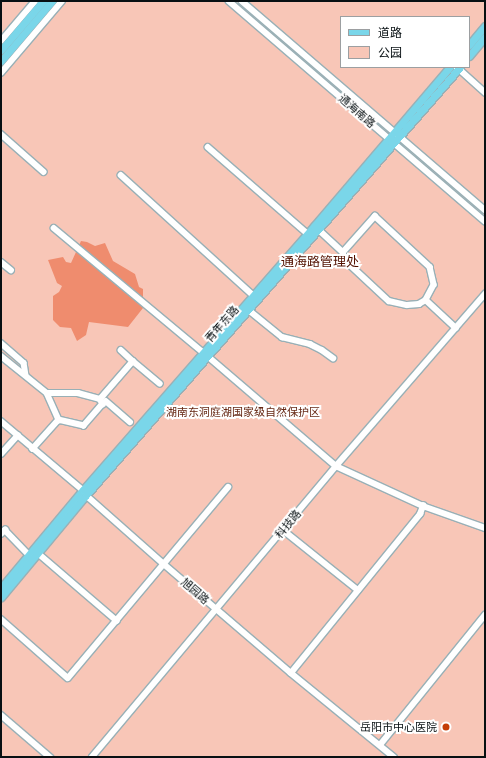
<!DOCTYPE html>
<meta charset="utf-8">
<style>
body{margin:0}
#map{position:relative;width:486px;height:758px;overflow:hidden;background:#d6eef5;font-family:Poppins,"Noto Sans SC",sans-serif}
div>[style]{position:absolute}
[style*='--x']{left:calc(var(--x)*1px);top:calc(var(--y)*1px);width:calc(var(--w)*1px);rotate:calc(var(--a)*1deg)}
.green>*{inset:0;background:#f8c6b7}
.forest>*{inset:0;background:#ef8c6e}
.roads{filter:drop-shadow(1px 0 #99b0b6) drop-shadow(-1px 0 #99b0b6) drop-shadow(0 1px #99b0b6) drop-shadow(0 -1px #99b0b6)}
.minor>*{height:5.5px;margin:-2.75px;padding:0 2.75px;transform-origin:2.75px;border-radius:2.75px;background:#fff}
.major>*{height:7px;margin:-3.5px;padding:0 3.5px;transform-origin:3.5px;border-radius:3.5px;background:#7ad6e9}
.dots>*{width:11px;height:11px;translate:-50% -50%;box-sizing:border-box;border:2px solid #fff;border-radius:50%}
span{translate:-50% -50%;white-space:nowrap;text-align:center;line-height:1.15;-webkit-text-stroke:4px #fff;paint-order:stroke}
.street-label{font-size:11px;color:#081013}
.park-label{font-size:11px;color:#662814}
.poi-label{font-size:11px;color:#081013}
.right{translate:-100% -50%;text-align:right}
.quarter-label{font-size:13px;color:#521100}
.frame{position:absolute;inset:0;border:2px solid #081013;pointer-events:none}
.legend{position:absolute;left:340px;top:16px;width:130px;height:52px;box-sizing:border-box;background:#fff;border:1px solid #9c9fa1;margin:0;padding:5px 7px;list-style:none;font-size:12px;color:#081013}
.legend li{display:flex;align-items:center;gap:8px;height:20px}
.legend b{width:20px;border:1px solid #9c9fa1}
</style>
<div id="map">
<div class="green">
<div style="clip-path:polygon(evenodd,1px 1px,485px 1px,485px 757px,1px 757px,1px 1px,341px 17px,469px 17px,469px 67px,341px 67px,341px 17px)"></div>
</div>
<div class="forest">
<div style="clip-path:polygon(81px 241px,87px 242px,95px 246px,105px 243px,113px 261px,135px 274px,139px 287px,143px 289px,143px 308px,128px 327px,89px 322px,86px 335px,77px 341px,71px 328px,60px 327px,53px 320px,53px 296px,59px 292px,62px 286px,57px 283px,48px 260px,63px 257px,66px 262px,71px 263px)"></div>
</div>
<div class="roads">
<div class="minor">
<div style="--x:229;--y:1;--w:338;--a:40.7"></div>
<div style="--x:242;--y:1;--w:321;--a:40.7"></div>
<div style="--x:1;--y:41;--w:52;--a:-49.6"></div>
<div style="--x:457;--y:67;--w:38;--a:42"></div>
<div style="--x:1;--y:73;--w:94;--a:-49.7"></div>
<div style="--x:1;--y:134;--w:57;--a:41.5"></div>
<div style="--x:208;--y:147;--w:131;--a:41"></div>
<div style="--x:121;--y:175;--w:178;--a:42.3"></div>
<div style="--x:316;--y:227;--w:37;--a:43"></div>
<div style="--x:343;--y:252;--w:8;--a:76"></div>
<div style="--x:345;--y:260;--w:60;--a:43"></div>
<div style="--x:389;--y:301;--w:18;--a:13"></div>
<div style="--x:407;--y:305;--w:12;--a:-5"></div>
<div style="--x:419;--y:304;--w:8;--a:-30"></div>
<div style="--x:426;--y:300;--w:41;--a:43"></div>
<div style="--x:54;--y:228;--w:194;--a:39.8"></div>
<div style="--x:203;--y:352;--w:175;--a:40.6"></div>
<div style="--x:336;--y:466;--w:96;--a:24.7"></div>
<div style="--x:423;--y:506;--w:66;--a:19.5"></div>
<div style="--x:343;--y:252;--w:48;--a:-48.4"></div>
<div style="--x:375;--y:216;--w:75;--a:42.8"></div>
<div style="--x:430;--y:267;--w:18;--a:77"></div>
<div style="--x:434;--y:285;--w:17;--a:118"></div>
<div style="--x:1;--y:262;--w:13;--a:39"></div>
<div style="--x:245;--y:307;--w:48;--a:39"></div>
<div style="--x:282;--y:337;--w:29;--a:14"></div>
<div style="--x:310;--y:344;--w:13;--a:27"></div>
<div style="--x:322;--y:350;--w:14;--a:36"></div>
<div style="--x:1;--y:343;--w:30;--a:41"></div>
<div style="--x:24;--y:363;--w:12;--a:81"></div>
<div style="--x:121;--y:350;--w:16;--a:43"></div>
<div style="--x:1;--y:356;--w:59;--a:38.8"></div>
<div style="--x:47;--y:393;--w:30;--a:66"></div>
<div style="--x:59;--y:420;--w:39;--a:132"></div>
<div style="--x:47;--y:393;--w:31;--a:0"></div>
<div style="--x:78;--y:393;--w:23;--a:15"></div>
<div style="--x:100;--y:399;--w:6;--a:59"></div>
<div style="--x:103;--y:404;--w:29;--a:131"></div>
<div style="--x:84;--y:426;--w:26;--a:-167"></div>
<div style="--x:100;--y:399;--w:50;--a:-49"></div>
<div style="--x:133;--y:361;--w:35;--a:40"></div>
<div style="--x:106;--y:401;--w:32;--a:41"></div>
<div style="--x:1;--y:421;--w:107;--a:40.1"></div>
<div style="--x:83;--y:490;--w:6;--a:59"></div>
<div style="--x:86;--y:495;--w:104;--a:41.5"></div>
<div style="--x:164;--y:564;--w:167;--a:40.6"></div>
<div style="--x:291;--y:673;--w:133;--a:39.2"></div>
<div style="--x:1;--y:454;--w:25;--a:-48"></div>
<div style="--x:283;--y:530;--w:96;--a:38.7"></div>
<div style="--x:1;--y:534;--w:6;--a:-45"></div>
<div style="--x:5;--y:530;--w:35;--a:46"></div>
<div style="--x:38;--y:553;--w:104;--a:40.7"></div>
<div style="--x:1;--y:619;--w:89;--a:41.4"></div>
<div style="--x:68;--y:678;--w:249;--a:-50"></div>
<div style="--x:291;--y:673;--w:205;--a:-50.9"></div>
<div style="--x:420;--y:514;--w:9;--a:-69"></div>
<div style="--x:1;--y:715;--w:65;--a:40.6"></div>
<div style="--x:380;--y:745;--w:167;--a:-51.1"></div>
<div style="--x:92;--y:757;--w:380;--a:-50"></div>
<div style="--x:336;--y:466;--w:228;--a:-49.1"></div>
</div>
<div class="major">
<div style="--x:469;--y:45;--w:25;--a:-50"></div>
<div style="--x:1;--y:50;--w:65;--a:-49.4"></div>
<div style="--x:469;--y:56;--w:25;--a:-50"></div>
<div style="--x:1;--y:61;--w:79;--a:-49.6"></div>
<div style="--x:1;--y:588;--w:128;--a:-50.1"></div>
<div style="--x:83;--y:490;--w:351;--a:-48.8"></div>
<div style="--x:314;--y:226;--w:209;--a:-49.5"></div>
<div style="--x:1;--y:597;--w:133;--a:-50.2"></div>
<div style="--x:86;--y:495;--w:568;--a:-48.85"></div>
</div>
</div>
<div class="dots">
<div style="left:446px;top:727px;background:#c53e08"></div>
</div>
<div class="street-label">
<span style="left:357px;top:111px;rotate:41deg">通海南路</span>
<span style="left:222px;top:324px;rotate:-49deg">青年东路</span>
<span style="left:288px;top:524px;rotate:-50deg">科技路</span>
<span style="left:195px;top:591px;rotate:41deg">旭园路</span>
</div>
<div class="park-label">
<span style="left:243px;top:412px">湖南东洞庭湖国家级自然保护区</span>
</div>
<div class="poi-label">
<span class="right" style="left:437px;top:727px">岳阳市中心医院</span>
</div>
<div class="quarter-label">
<span style="left:320px;top:262px">通海路管理处</span>
</div>
<div class="frame"></div>
<ul class="legend">
<li><b style="height:5px;background:#7ad6e9"></b>道路</li>
<li><b style="height:11px;background:#f8c6b7"></b>公园</li>
</ul>
</div>
